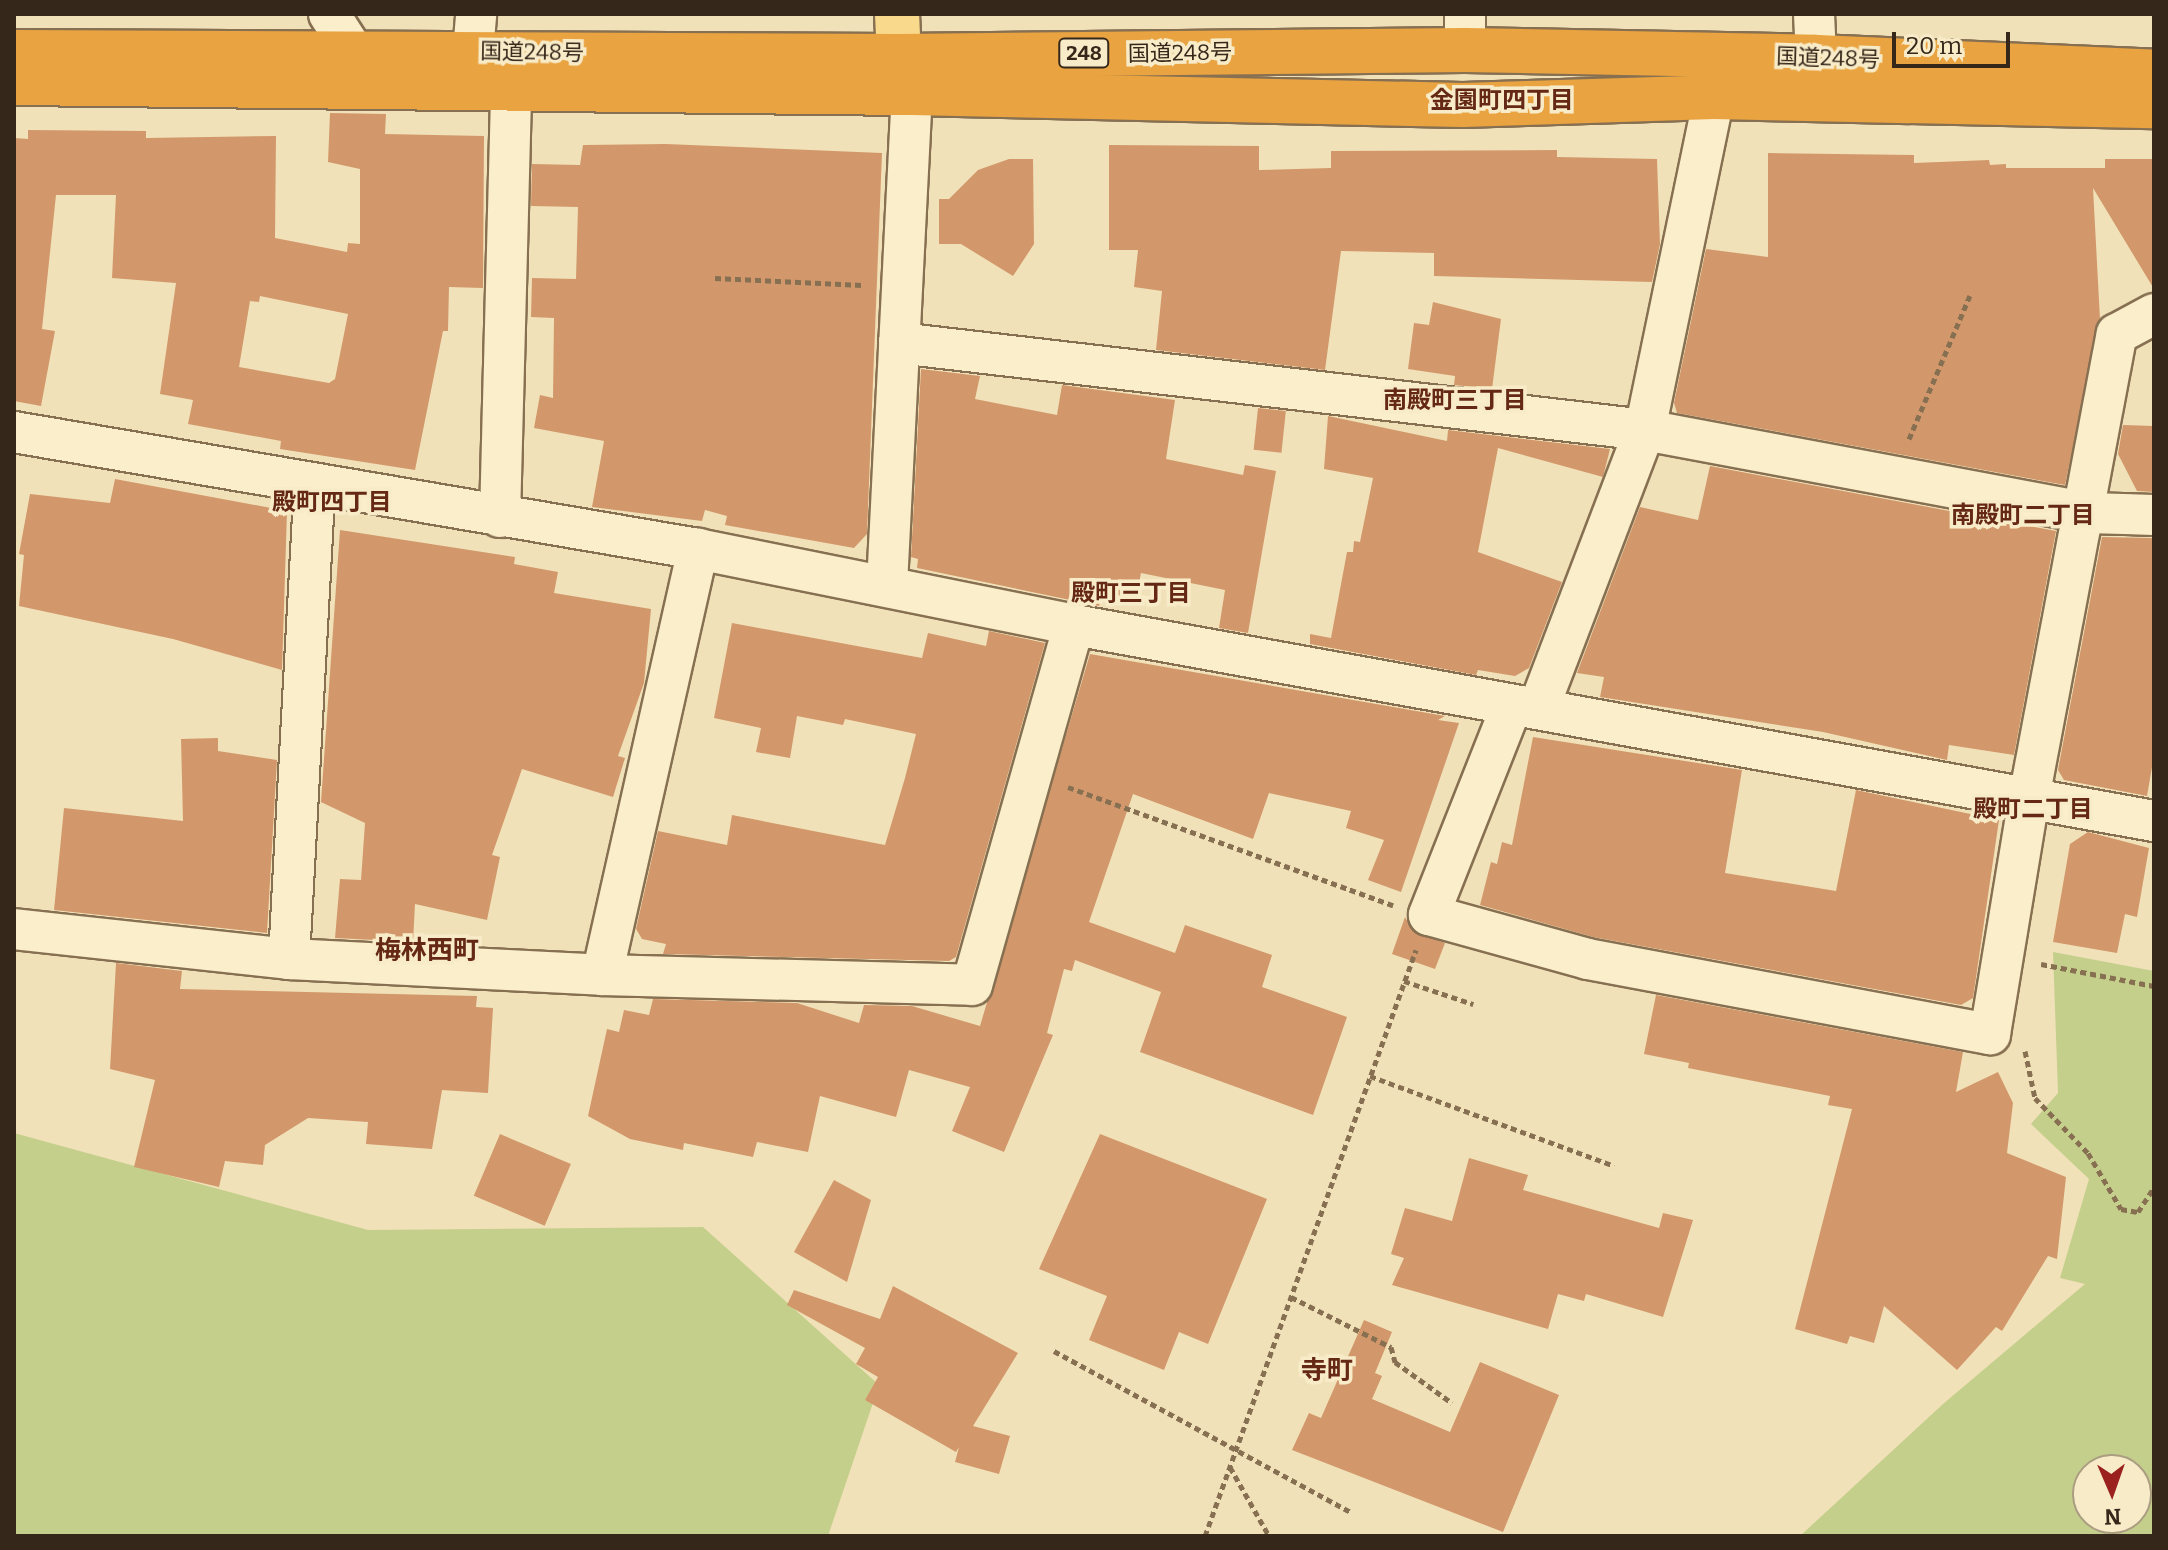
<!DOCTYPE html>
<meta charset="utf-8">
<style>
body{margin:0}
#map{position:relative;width:2168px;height:1550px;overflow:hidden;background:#f1e1b8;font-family:Bitter,"Noto Sans JP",serif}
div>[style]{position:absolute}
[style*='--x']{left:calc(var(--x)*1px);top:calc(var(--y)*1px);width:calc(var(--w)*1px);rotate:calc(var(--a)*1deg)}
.green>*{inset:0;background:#c5cf8c}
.building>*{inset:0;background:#d2986b;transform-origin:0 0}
.path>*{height:5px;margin-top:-2.5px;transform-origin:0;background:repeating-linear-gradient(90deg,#877052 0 6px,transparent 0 10px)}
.roads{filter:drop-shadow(2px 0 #877052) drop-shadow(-2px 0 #877052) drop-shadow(0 2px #877052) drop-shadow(0 -2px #877052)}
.street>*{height:40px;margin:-20px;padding:0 20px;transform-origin:20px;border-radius:20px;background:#fbeecb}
.primary>*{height:44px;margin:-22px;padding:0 22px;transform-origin:22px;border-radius:22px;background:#f9d98b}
.highway>*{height:44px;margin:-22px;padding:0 22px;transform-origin:22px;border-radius:22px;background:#e9a340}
span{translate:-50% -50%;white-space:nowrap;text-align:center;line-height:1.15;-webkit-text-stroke:7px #f8ebc8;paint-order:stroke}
.shield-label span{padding:2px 6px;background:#f8ebc8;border:2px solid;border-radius:6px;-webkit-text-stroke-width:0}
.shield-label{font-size:20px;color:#352719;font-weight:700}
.street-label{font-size:22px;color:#352719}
.neighbourhood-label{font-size:24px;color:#642815;font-weight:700}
.quarter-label{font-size:26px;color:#642815;font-weight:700}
.frame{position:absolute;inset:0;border:16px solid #352719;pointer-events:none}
.north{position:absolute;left:2072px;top:1454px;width:80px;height:80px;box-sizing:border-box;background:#f8ebc8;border:2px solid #aa9d82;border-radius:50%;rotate:178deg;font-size:22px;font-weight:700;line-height:32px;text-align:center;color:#352719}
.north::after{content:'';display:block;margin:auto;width:28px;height:36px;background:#9a211e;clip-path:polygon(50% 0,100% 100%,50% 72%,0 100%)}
.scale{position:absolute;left:1892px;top:32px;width:118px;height:36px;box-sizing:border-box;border:4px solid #352719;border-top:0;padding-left:10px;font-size:24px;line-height:28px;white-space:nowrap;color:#352719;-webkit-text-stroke:6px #f8ebc8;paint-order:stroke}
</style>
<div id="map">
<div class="green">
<div style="clip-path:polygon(evenodd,2053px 952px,2154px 971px,2154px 1536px,1800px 1536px,1943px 1404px,2085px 1284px,2060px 1278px,2089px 1179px,2031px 1124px,2058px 1093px,2053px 952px,2088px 1470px,2136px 1470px,2136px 1518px,2088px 1518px,2088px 1470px)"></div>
<div style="clip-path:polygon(14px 1133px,368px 1230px,703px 1227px,879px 1385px,828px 1536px,14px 1536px)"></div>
</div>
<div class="building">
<div style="clip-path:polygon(evenodd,330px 113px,386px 114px,385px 134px,484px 136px,483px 288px,449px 287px,448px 331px,443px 331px,415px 470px,280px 449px,281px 441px,188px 424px,193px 400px,160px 394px,176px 283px,112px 278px,116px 195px,56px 195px,42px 329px,55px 331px,41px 406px,14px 401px,14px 138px,28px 139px,28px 130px,146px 131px,146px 138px,276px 136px,275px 238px,347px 252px,348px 243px,360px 244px,360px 169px,328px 162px,330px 113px,260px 296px,348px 314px,335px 379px,329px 383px,239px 367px,250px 301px,259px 302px,260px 296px)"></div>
<div style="clip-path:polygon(666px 144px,882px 153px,867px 534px,854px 548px,725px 525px,727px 516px,705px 510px,702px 521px,592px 507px,604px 441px,534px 428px,540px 395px,553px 398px,554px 318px,531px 317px,532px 278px,576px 279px,578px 207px,531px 206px,532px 164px,580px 165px,583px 145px)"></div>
<div style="clip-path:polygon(1109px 145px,1259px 146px,1259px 170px,1331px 168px,1331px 151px,1557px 150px,1557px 157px,1657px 159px,1660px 244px,1652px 282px,1434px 276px,1434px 253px,1341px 251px,1325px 370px,1156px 350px,1162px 291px,1134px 287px,1138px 250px,1109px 250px)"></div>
<div style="clip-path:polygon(1768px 153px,1914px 155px,1914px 163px,1989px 160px,1990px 165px,2006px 164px,2006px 168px,2105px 168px,2105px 159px,2154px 159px,2154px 289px,2093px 188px,2100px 319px,2065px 485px,1677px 413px,1674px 403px,1706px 249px,1768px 257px)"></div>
<div style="clip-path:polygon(1009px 159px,1033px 159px,1034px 244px,1013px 276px,961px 244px,939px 244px,939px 199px,949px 199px,978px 170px)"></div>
<div style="clip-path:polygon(1433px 302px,1501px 319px,1492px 389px,1454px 385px,1455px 376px,1408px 369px,1414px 323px,1429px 325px)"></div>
<div style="clip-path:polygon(921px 369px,980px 376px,975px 399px,1057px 415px,1062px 385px,1175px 400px,1166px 459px,1243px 475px,1245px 465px,1276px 471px,1248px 633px,1219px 628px,1225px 590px,1141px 573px,1135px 604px,1101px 599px,1099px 606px,917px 568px,918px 559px,911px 557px)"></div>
<div style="left:1258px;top:408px;width:28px;height:42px;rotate:6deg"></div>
<div style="clip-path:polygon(1328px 416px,1447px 441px,1448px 430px,1610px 449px,1603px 477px,1498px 448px,1478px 552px,1562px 582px,1529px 668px,1515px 676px,1478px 670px,1476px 675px,1310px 644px,1310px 634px,1331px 638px,1347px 552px,1353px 552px,1354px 541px,1360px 542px,1373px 478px,1324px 469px)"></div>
<div style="clip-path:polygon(2123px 425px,2154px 426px,2154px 492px,2137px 491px,2118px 454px)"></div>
<div style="clip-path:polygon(1710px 466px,2056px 531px,2014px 755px,1949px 745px,1947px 760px,1823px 732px,1600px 697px,1604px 677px,1577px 673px,1640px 507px,1698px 520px)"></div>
<div style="clip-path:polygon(115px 479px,287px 511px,282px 670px,173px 639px,19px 606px,24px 555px,19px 554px,30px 494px,110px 503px)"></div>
<div style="clip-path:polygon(340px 530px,515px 557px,514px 564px,558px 572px,554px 593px,651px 609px,644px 683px,618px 756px,625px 758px,613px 797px,522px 769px,492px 855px,500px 857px,487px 920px,415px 904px,413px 942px,335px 938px,340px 879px,361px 880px,365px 823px,321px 802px)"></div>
<div style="clip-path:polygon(2102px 537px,2154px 538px,2154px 756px,2147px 796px,2064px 780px,2058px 770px)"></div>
<div style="clip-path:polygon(732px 623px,922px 658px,928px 633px,986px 646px,989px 631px,1045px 643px,956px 957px,949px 961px,663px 954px,666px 944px,642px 939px,636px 929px,658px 831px,727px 845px,732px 815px,885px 845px,905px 778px,916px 734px,845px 719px,843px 725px,797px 716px,790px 758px,756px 752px,761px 728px,714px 718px)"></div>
<div style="clip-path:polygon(1090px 654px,1445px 716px,1438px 720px,1459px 723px,1401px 892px,1368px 880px,1384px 840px,1346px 828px,1351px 811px,1269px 793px,1253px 839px,1133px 794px,1089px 922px,1175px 953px,1185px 925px,1272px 955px,1262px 987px,1347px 1017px,1313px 1115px,1140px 1052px,1161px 992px,1075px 960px,1072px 971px,1064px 969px,1047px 1033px,1053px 1035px,1004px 1152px,952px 1131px,970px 1087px,909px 1070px,896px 1117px,820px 1096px,808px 1152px,757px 1142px,753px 1157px,684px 1143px,683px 1150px,630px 1139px,588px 1116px,607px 1029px,619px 1032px,624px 1010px,649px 1015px,653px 999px,797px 1003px,859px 1023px,864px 1005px,912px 1006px,980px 1026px)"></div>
<div style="clip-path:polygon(1533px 737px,1742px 770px,1725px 873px,1836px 891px,1856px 790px,1999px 820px,1973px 998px,1961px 1005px,1593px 937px,1480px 905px,1491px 862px,1497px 864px,1502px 842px,1512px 845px)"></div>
<div style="clip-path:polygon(218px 738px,218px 751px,277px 760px,267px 933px,54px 910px,64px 808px,183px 821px,181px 739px)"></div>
<div style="clip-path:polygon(2088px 832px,2149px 848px,2137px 917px,2125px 914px,2117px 953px,2053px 942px,2070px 844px)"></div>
<div style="clip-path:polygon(1405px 917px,1413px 931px,1445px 943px,1435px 969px,1392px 954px)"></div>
<div style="clip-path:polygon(116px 963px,182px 971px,180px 989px,477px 996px,476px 1007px,493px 1008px,488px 1093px,442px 1090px,432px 1149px,366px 1144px,368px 1122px,308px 1118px,265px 1145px,263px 1165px,225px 1161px,219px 1187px,134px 1167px,155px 1080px,110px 1069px)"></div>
<div style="clip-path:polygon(1656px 995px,1963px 1052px,1956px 1092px,1998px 1072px,2013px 1103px,2007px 1153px,2066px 1177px,2057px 1259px,2048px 1256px,2002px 1331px,1996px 1327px,1957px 1370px,1884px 1306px,1874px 1343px,1850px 1336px,1847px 1344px,1795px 1329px,1852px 1109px,1828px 1105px,1830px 1096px,1688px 1068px,1689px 1063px,1644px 1054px)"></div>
<div style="left:500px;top:1134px;width:77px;height:67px;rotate:23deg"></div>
<div style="clip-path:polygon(1100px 1134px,1267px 1199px,1208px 1344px,1179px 1332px,1164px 1370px,1089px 1340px,1107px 1296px,1039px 1269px)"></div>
<div style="clip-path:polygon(1469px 1158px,1528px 1175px,1523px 1190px,1659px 1228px,1663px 1213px,1693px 1220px,1663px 1317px,1586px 1294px,1584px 1301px,1558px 1294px,1548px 1329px,1392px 1285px,1404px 1258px,1391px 1254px,1405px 1208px,1452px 1221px)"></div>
<div style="clip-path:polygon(834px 1180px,871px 1200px,847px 1282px,794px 1252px)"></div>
<div style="clip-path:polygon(893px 1286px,1018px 1353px,973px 1426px,1010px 1436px,999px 1474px,955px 1462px,959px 1447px,956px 1452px,865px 1400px,878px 1377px,856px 1364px,865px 1348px,787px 1305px,794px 1290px,880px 1319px)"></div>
<div style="clip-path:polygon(1364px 1320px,1392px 1332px,1375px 1373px,1382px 1376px,1372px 1399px,1450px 1432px,1480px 1362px,1559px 1395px,1503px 1532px,1292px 1450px,1309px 1413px,1321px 1418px)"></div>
</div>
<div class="path">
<div style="--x:715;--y:278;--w:147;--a:2.7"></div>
<div style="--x:1909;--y:439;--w:156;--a:-67"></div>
<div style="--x:1068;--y:787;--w:346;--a:20"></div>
<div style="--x:2041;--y:964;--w:115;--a:11"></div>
<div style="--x:1404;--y:981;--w:73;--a:18.4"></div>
<div style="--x:2025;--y:1051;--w:48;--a:78"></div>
<div style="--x:2035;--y:1098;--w:76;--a:46.1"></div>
<div style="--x:2088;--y:1153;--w:65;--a:59.5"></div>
<div style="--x:2121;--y:1209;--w:17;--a:10"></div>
<div style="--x:2138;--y:1212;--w:30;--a:-57"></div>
<div style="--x:1370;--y:1076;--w:260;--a:20.2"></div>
<div style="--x:1291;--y:1297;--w:112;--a:26.6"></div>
<div style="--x:1391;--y:1347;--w:16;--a:75"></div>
<div style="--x:1395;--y:1362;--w:70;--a:35.7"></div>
<div style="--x:1054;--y:1351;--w:337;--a:28.5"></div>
<div style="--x:1230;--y:1467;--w:79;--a:60.5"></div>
<div style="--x:1205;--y:1536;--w:623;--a:-70.2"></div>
</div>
<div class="roads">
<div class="street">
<div style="--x:329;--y:14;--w:44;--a:57"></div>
<div style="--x:1465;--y:14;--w:36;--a:90"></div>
<div style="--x:1814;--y:14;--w:43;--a:87.3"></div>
<div style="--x:473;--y:51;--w:37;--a:-85"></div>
<div style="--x:899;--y:343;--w:751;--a:6.65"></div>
<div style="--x:1645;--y:430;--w:450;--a:10.6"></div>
<div style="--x:2087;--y:513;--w:67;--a:1.7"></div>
<div style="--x:14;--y:432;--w:694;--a:9.71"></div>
<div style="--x:698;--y:549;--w:384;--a:11.4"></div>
<div style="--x:1074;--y:625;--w:1098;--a:10.29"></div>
<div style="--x:500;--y:517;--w:429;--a:-88.5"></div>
<div style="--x:887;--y:585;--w:493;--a:-87.1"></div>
<div style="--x:1512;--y:705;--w:226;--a:111.6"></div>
<div style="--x:1429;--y:915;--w:165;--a:15.5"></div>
<div style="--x:1588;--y:959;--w:409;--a:10.6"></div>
<div style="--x:1990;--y:1034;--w:239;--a:-80.6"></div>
<div style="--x:2029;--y:798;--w:472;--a:-79.3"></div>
<div style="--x:2117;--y:334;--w:42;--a:-28.4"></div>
<div style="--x:1539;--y:707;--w:297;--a:-69.1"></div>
<div style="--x:1645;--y:430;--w:340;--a:-78.3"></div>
<div style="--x:14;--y:929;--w:277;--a:6.2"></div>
<div style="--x:289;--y:959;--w:313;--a:2.9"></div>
<div style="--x:602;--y:975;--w:370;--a:1.5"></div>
<div style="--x:972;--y:985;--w:374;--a:-74.2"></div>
<div style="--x:289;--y:959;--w:474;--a:-86.9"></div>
<div style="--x:602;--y:975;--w:437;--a:-77.3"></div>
</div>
<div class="primary">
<div style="--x:897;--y:14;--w:42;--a:87.3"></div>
<div style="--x:899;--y:56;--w:36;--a:71"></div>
</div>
<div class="highway">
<div style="--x:14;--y:52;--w:885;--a:0.26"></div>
<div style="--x:899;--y:56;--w:566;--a:-0.61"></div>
<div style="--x:1465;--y:50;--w:351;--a:1.1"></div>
<div style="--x:1816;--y:57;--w:338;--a:2.5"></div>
<div style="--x:14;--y:83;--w:898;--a:0.64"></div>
<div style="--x:912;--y:93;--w:551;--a:1.25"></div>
<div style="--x:1463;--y:105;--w:251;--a:-1.8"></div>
<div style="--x:1714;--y:97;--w:440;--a:1.2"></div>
</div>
</div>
<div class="shield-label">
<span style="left:1084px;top:53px">248</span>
</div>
<div class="street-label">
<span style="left:532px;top:52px;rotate:1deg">国道248号</span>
<span style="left:1180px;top:53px;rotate:-1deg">国道248号</span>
<span style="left:1828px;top:58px;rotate:2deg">国道248号</span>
</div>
<div class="neighbourhood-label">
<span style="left:1502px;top:101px">金園町四丁目</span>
<span style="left:1455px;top:401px">南殿町三丁目</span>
<span style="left:332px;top:503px">殿町四丁目</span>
<span style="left:2023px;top:516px">南殿町二丁目</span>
<span style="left:1131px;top:594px">殿町三丁目</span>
<span style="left:2033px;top:810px">殿町二丁目</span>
</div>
<div class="quarter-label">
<span style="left:427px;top:951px">梅林西町</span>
<span style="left:1327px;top:1371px">寺町</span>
</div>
<div class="frame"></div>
<div class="north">N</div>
<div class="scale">20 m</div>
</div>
